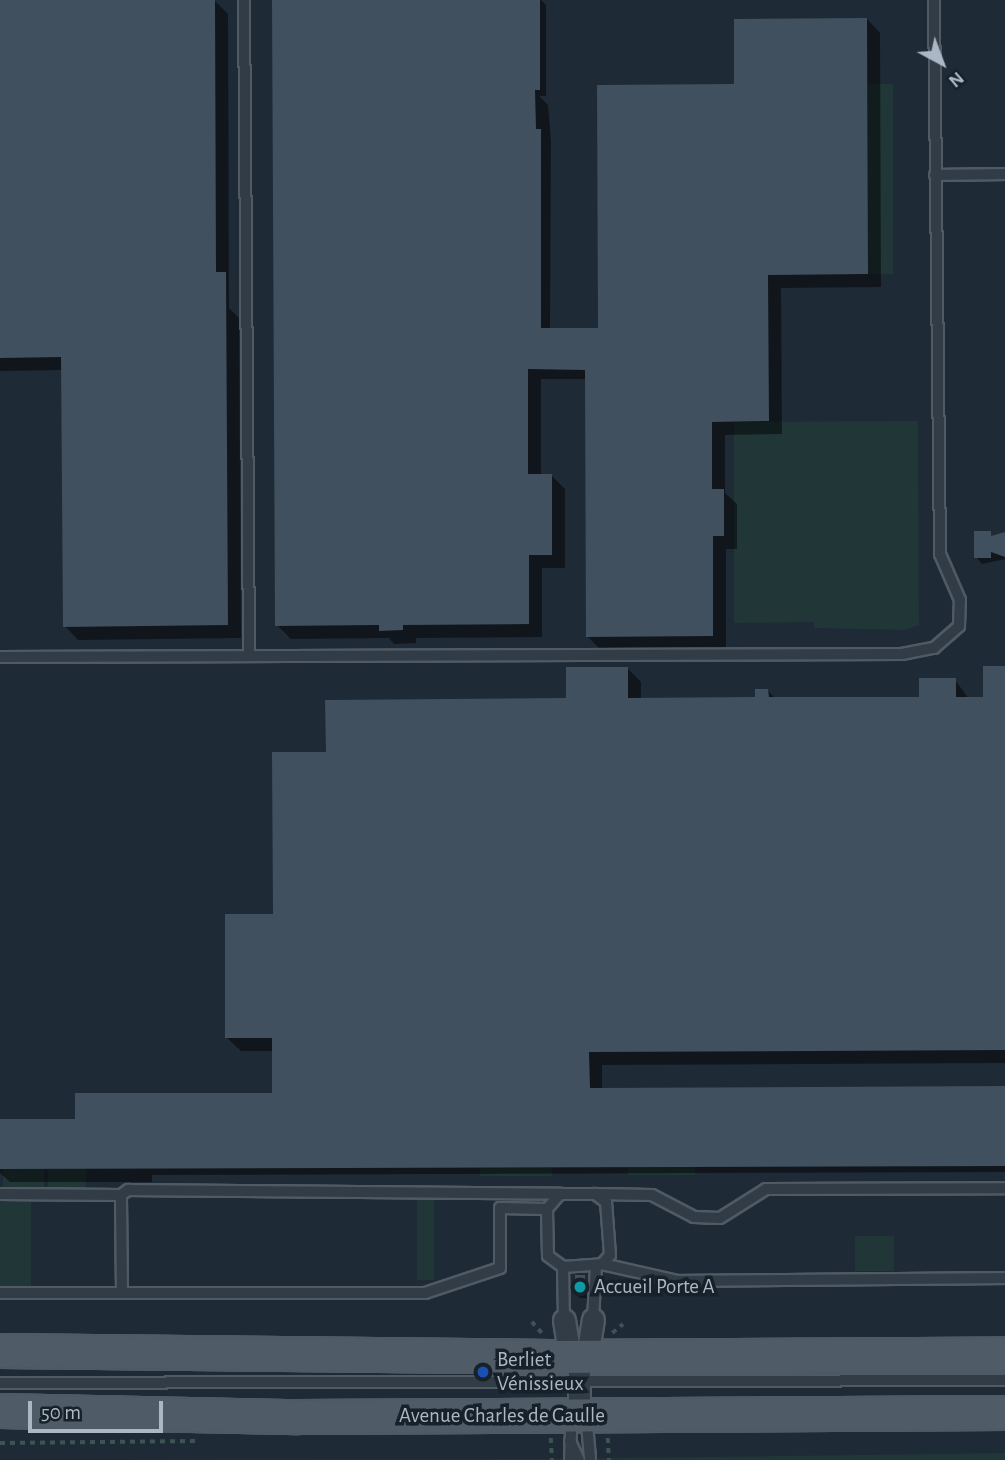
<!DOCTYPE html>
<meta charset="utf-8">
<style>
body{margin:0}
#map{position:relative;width:1005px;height:1460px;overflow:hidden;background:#1e2a36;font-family:"Alegreya Sans",sans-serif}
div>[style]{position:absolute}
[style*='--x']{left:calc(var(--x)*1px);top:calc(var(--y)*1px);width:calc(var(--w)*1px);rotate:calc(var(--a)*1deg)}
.green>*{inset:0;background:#203637;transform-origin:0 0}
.shadow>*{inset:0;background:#0007}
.building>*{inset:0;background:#41505e;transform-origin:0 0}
.path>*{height:3.5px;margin-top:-1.75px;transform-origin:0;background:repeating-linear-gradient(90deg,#3d5354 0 5px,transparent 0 10px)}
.roads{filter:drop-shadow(2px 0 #4f5a65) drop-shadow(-2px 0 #4f5a65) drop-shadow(0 2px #4f5a65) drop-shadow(0 -2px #4f5a65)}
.service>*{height:10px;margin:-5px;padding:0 5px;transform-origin:5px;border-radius:5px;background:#313c46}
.minor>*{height:21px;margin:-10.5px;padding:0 10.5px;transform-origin:10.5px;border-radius:10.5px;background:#313c46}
.primary>*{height:32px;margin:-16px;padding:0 16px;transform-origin:16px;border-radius:16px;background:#4f5b67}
.dots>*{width:19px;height:19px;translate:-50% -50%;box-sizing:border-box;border:4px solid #17212a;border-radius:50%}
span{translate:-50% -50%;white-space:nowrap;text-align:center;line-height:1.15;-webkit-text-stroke:7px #17212a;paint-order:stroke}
.poi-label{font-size:21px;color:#abb7c4}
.left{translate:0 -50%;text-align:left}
.street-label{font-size:21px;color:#abb7c4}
.north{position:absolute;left:907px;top:28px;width:70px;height:70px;-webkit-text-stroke:5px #17212a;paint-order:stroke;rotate:139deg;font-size:19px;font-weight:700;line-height:28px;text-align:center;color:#abb7c4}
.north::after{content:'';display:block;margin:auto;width:24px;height:32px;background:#abb7c4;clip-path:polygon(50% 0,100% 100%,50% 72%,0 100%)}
.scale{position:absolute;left:28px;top:1401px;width:135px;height:32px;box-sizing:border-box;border:4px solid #abb7c4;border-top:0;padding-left:9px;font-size:21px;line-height:24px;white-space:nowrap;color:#abb7c4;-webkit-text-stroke:5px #17212a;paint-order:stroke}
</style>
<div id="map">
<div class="green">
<div style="left:868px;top:84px;width:25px;height:190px"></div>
<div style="clip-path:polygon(918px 421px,919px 625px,904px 630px,814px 628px,814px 622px,734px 623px,734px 422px)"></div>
<div style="left:628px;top:1167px;width:67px;height:8px"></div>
<div style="left:480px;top:1168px;width:72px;height:8px"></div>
<div style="left:3px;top:1169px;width:41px;height:21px"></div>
<div style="left:48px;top:1169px;width:38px;height:21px"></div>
<div style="left:434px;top:1197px;width:83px;height:17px;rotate:90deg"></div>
<div style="left:0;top:1200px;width:31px;height:89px"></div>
<div style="left:855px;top:1236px;width:39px;height:35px"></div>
<div style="clip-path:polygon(1005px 1453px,1005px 1460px,22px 1460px,546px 1459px)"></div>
</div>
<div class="shadow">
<div style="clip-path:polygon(214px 0,228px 14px,229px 308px,239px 318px,241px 638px,78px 640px,65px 626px,63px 370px,0 371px,0 2px)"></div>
<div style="clip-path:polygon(274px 0,541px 0,546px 5px,546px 96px,539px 96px,548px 105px,551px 141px,550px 330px,600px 332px,736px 86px,867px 19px,880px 33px,881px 287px,781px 288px,782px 434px,725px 435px,725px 493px,737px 504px,737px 549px,726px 549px,726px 649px,601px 650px,588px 637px,586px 379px,541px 379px,541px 475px,551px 475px,565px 489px,565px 568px,542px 568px,542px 637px,416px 638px,416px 643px,394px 644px,389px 638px,291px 639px,277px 625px)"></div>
<div style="clip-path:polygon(1005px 536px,1005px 559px,982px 564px,976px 557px)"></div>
<div style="clip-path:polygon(627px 668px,641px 682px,641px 700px,756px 699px,768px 691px,776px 699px,920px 699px,955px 680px,969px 699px,988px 699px,1005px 668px,1005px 1063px,602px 1065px,602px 1090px,1005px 1088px,1005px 1172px,152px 1175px,152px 1182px,10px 1182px,0 1173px,0 1121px,77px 1121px,274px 1094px,274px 1051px,241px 1051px,227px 1038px,275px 915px,327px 753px,567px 700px)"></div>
<div style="clip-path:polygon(584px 1277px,587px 1298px,580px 1298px,577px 1295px)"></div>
</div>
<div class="building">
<div style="clip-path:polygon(0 0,215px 0,216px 272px,226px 272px,228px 625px,63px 627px,61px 357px,0 358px)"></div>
<div style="clip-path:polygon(272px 0,540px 0,540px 90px,535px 90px,536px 129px,541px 129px,541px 328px,598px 328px,597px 85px,734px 84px,734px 19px,867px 18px,868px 274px,768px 275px,769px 421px,712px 422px,712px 489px,724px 489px,724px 536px,713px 536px,713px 636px,586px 637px,585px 370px,528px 369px,528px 474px,552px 474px,552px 555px,529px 555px,529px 624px,403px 625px,403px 630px,379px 631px,379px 625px,275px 626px)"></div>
<div style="clip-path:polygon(974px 531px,991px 531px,991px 536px,1005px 532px,1005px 557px,991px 552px,991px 558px,974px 558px)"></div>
<div style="clip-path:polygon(983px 666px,1005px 666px,1005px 1050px,589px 1052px,590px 1088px,1005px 1086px,1005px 1166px,0 1169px,0 1119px,75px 1119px,75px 1093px,272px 1093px,272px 1038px,225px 1038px,225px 914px,273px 914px,272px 752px,326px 752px,325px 700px,566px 698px,566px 667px,628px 667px,628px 698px,755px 697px,755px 689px,768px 689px,769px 697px,919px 697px,919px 678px,956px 678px,956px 697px,983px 697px)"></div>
<div style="left:575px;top:1275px;width:10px;height:20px"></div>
</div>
<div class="path">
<div style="--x:532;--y:1322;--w:15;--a:48"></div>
<div style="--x:612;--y:1333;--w:14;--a:-39"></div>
<div style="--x:551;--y:1438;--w:22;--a:87"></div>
<div style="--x:608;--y:1438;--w:22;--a:87"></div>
<div style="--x:0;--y:1443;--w:198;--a:-0.6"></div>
</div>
<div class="roads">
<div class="service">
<div style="--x:244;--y:0;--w:655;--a:89.56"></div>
<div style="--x:935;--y:175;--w:70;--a:-0.8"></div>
<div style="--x:0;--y:657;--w:902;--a:-0.19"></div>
<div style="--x:902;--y:654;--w:33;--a:-11"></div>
<div style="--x:934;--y:648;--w:33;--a:-41"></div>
<div style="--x:959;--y:626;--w:26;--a:-88"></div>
<div style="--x:960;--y:600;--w:50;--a:-113.5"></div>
<div style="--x:940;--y:554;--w:554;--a:-90.62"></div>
<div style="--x:0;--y:1194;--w:121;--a:0.5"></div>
<div style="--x:595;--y:1194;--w:57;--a:1"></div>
<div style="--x:652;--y:1195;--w:47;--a:27.6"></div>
<div style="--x:694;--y:1217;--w:26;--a:2"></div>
<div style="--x:720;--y:1218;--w:54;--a:-32.2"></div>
<div style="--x:766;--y:1189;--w:239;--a:-0.2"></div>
<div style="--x:547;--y:1209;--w:47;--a:-178.8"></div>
<div style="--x:500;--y:1208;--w:60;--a:90"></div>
<div style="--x:500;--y:1268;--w:79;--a:161.6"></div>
<div style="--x:425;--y:1293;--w:303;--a:180"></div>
<div style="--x:122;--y:1293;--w:98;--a:-90.6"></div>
<div style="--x:121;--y:1195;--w:9;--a:-36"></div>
<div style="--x:128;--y:1190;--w:432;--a:0.5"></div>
<div style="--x:602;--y:1264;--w:12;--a:-48"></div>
<div style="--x:610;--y:1255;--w:53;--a:-94.3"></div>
<div style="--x:606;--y:1202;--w:14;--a:-144"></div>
<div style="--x:595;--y:1194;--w:35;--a:180"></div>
<div style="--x:560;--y:1194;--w:20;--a:131"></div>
<div style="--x:547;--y:1209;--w:47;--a:88.8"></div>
<div style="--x:548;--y:1256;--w:19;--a:36"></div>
<div style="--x:563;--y:1267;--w:39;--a:-4"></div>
<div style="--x:602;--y:1264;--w:78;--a:12.6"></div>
<div style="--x:678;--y:1281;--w:327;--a:-0.5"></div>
<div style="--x:563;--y:1267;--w:53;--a:88.9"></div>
<div style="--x:0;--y:1293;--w:122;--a:0"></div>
<div style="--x:593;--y:1319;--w:52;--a:-86.7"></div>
<div style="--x:0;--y:1383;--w:1005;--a:-0.17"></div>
<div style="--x:570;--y:1441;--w:21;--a:65"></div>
<div style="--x:570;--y:1460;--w:34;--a:-88"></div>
<div style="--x:571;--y:1426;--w:14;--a:-54"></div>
<div style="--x:579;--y:1415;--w:12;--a:48"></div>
<div style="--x:587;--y:1424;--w:36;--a:85"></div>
</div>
<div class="minor">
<div style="--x:564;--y:1320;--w:25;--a:81"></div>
<div style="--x:568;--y:1345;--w:16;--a:47"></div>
<div style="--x:579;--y:1415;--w:58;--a:-90"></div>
<div style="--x:579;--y:1357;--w:16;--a:-52"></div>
<div style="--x:589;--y:1344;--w:25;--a:-81"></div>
</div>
<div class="primary">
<div style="--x:0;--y:1351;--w:551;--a:0.62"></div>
<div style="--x:551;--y:1357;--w:454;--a:-0.3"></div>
<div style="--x:0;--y:1411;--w:298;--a:1.2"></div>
<div style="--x:298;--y:1417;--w:707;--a:-0.32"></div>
</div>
</div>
<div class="dots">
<div style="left:580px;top:1287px;background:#0f9aa8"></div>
<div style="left:483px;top:1372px;background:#1a4fb4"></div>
</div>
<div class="poi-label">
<span class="left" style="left:594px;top:1287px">Accueil Porte A</span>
<span class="left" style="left:497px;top:1372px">Berliet<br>Vénissieux</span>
</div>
<div class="street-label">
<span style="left:502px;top:1416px">Avenue Charles de Gaulle</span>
</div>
<div class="north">N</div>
<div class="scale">50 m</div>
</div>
